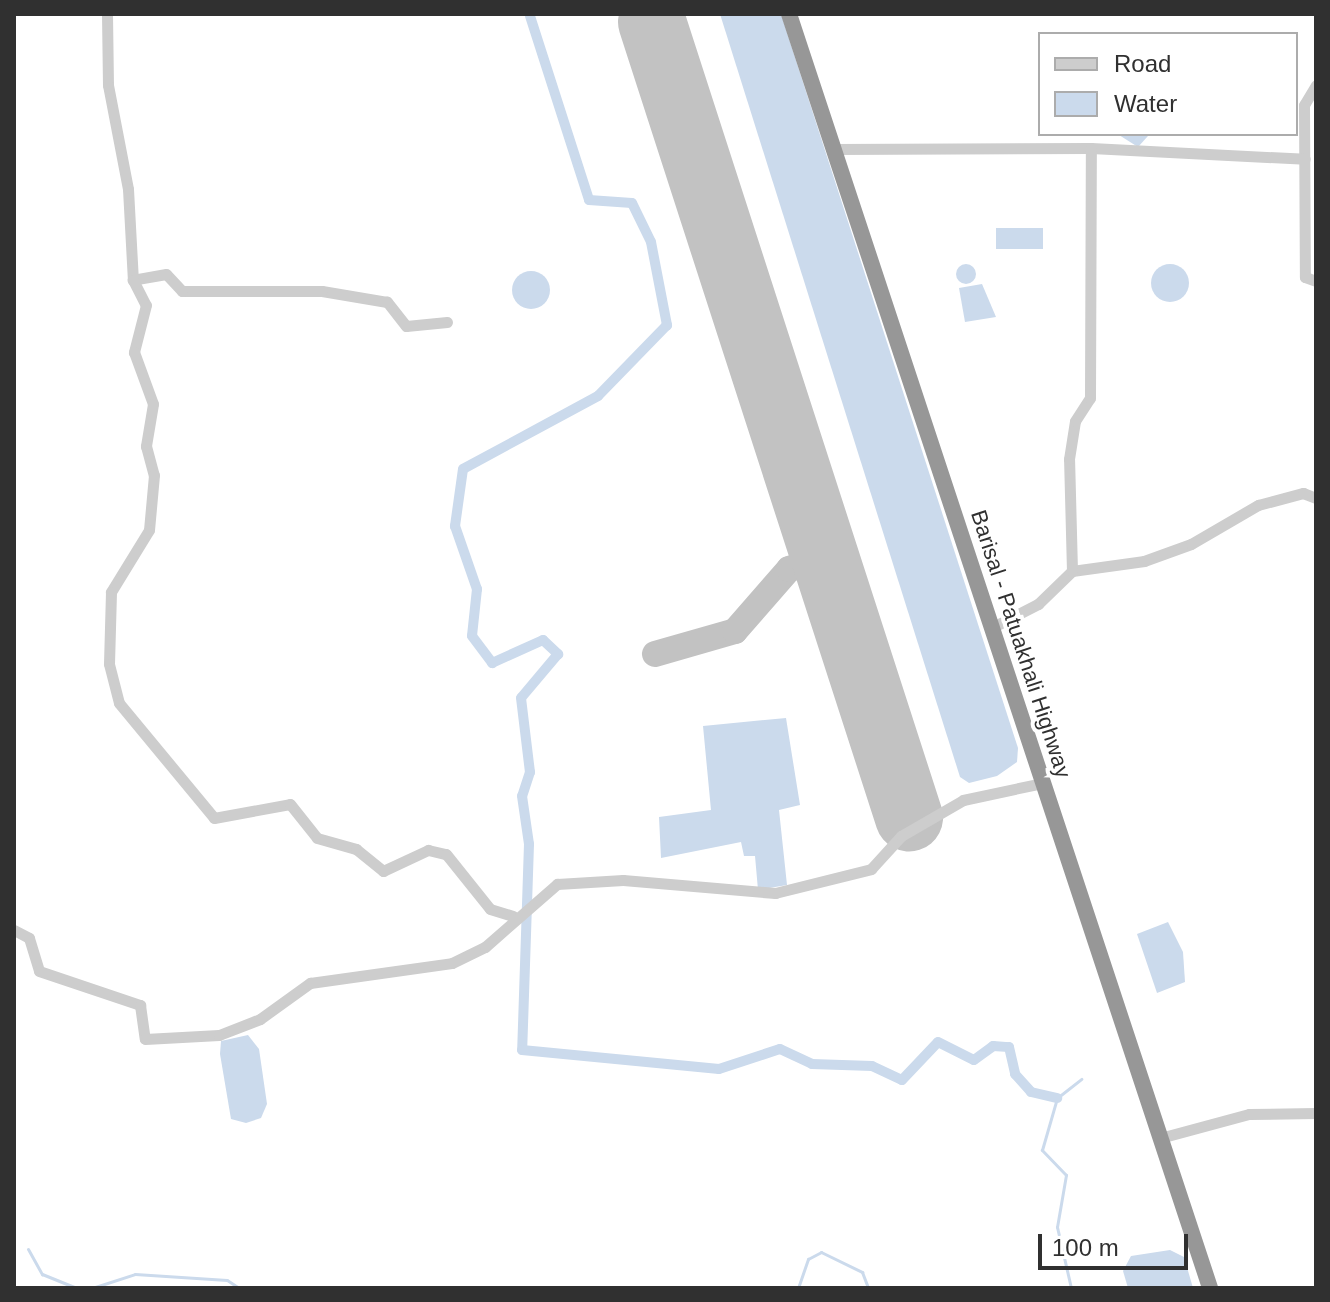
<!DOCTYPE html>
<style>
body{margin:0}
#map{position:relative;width:1330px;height:1302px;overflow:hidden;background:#fff;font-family:Arial,sans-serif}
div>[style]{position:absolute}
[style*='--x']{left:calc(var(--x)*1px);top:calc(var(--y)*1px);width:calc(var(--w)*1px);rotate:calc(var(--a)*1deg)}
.water>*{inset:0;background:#cbdaec;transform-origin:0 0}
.round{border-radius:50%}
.stream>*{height:3px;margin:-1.5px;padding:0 1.5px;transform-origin:1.5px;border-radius:1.5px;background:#cbdaec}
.canal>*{height:10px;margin:-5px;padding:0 5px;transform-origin:5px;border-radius:5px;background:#cbdaec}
.taxiway>*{height:26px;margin:-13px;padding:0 13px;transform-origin:13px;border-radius:13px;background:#c2c2c2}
.runway>*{height:68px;margin:-34px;padding:0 34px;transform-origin:34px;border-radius:34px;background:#c2c2c2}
.minor>*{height:11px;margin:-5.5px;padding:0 5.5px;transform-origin:5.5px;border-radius:5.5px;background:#cdcdcd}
.highway>*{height:16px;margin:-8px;padding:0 8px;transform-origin:8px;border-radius:8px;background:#979797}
span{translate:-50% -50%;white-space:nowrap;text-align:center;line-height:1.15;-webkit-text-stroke:8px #fff;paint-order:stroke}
.street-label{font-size:22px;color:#303030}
.frame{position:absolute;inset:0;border:16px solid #303030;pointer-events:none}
.legend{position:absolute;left:1038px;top:32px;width:260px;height:104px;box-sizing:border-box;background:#fff;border:2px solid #acacac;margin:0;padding:10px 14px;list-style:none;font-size:24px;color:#303030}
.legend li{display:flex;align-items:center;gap:16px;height:40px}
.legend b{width:40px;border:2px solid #acacac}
.scale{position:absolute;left:1038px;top:1234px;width:150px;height:36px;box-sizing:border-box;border:4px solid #303030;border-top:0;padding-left:10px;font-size:24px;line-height:28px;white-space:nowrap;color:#303030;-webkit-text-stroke:6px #fff;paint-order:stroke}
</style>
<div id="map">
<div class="water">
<div style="clip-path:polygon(720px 14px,781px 14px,1018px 748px,1017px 762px,997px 776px,969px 783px,960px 777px)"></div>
<div style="clip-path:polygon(1119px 135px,1147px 134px,1148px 136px,1138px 147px)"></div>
<div style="left:1043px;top:228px;width:21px;height:47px;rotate:90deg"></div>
<div class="round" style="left:1151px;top:264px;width:38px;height:38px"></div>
<div class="round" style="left:956px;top:264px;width:20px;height:20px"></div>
<div class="round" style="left:512px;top:271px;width:38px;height:38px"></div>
<div style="clip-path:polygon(982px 284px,996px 317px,965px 322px,959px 288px)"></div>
<div style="clip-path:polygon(786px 718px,800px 805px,779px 810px,787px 885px,758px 890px,755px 856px,744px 856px,741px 842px,661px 858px,659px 817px,711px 810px,703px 726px)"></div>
<div style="clip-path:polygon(1168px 922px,1183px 952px,1185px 982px,1157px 993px,1137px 934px)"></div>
<div style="clip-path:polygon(248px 1035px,259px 1049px,267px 1104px,261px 1118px,246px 1123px,231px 1119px,220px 1054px,221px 1041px)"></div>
<div style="clip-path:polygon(1170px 1250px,1184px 1257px,1193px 1288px,1128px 1288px,1123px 1271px,1131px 1256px)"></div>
</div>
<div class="stream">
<div style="--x:28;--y:1249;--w:29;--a:61"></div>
<div style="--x:42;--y:1274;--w:38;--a:22"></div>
<div style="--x:92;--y:1288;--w:45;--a:-18"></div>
<div style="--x:135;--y:1274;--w:92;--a:3.7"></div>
<div style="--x:227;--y:1280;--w:14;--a:34"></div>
<div style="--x:798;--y:1288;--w:31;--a:-71"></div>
<div style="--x:808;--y:1259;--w:15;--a:-28"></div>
<div style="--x:821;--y:1252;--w:46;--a:26"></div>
<div style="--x:862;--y:1272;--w:17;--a:69"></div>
<div style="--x:1071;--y:1288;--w:63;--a:-102.9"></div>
<div style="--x:1057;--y:1227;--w:53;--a:-80.2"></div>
<div style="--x:1066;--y:1175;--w:35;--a:-134"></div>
<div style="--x:1042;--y:1150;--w:54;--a:-73.9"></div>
<div style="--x:1057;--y:1098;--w:31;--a:-38"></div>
</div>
<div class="canal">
<div style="--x:530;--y:16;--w:193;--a:72.2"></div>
<div style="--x:589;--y:200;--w:43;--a:4"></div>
<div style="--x:632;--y:203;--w:43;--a:64"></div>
<div style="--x:651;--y:242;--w:85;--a:79.1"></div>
<div style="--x:667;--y:325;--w:99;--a:134.2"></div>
<div style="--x:598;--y:396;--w:153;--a:151.6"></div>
<div style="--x:463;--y:469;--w:58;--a:98"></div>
<div style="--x:455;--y:526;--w:67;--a:70.8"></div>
<div style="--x:477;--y:589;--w:47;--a:96.1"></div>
<div style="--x:472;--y:636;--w:34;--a:53"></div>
<div style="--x:492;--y:663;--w:56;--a:-24.3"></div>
<div style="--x:543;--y:640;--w:21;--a:43"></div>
<div style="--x:558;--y:654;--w:57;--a:130.1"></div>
<div style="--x:521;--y:698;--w:75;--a:83.1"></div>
<div style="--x:530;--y:772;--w:25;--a:108"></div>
<div style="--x:522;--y:796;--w:49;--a:81.7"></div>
<div style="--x:529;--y:844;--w:206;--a:91.9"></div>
<div style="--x:522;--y:1050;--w:198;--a:5.5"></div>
<div style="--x:719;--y:1069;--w:64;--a:-18.2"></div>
<div style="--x:780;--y:1049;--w:35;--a:25"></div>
<div style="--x:812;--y:1064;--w:60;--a:1.9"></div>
<div style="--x:872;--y:1066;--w:33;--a:25"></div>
<div style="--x:902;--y:1080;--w:52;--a:-46.5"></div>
<div style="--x:938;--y:1042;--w:40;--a:26.6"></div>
<div style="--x:974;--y:1060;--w:24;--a:-36"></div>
<div style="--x:993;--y:1046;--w:16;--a:4"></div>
<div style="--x:1009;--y:1047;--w:28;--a:77"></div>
<div style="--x:1015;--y:1074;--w:24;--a:48"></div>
<div style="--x:1031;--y:1092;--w:27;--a:13"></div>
</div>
<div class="taxiway">
<div style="--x:655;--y:654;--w:83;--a:-16"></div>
<div style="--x:735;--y:631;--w:82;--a:-48.9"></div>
<div style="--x:789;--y:569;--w:38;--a:-17"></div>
</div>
<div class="runway">
<div style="--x:652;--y:22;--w:836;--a:72.09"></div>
</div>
<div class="minor">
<div style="--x:107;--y:14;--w:71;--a:89.2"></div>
<div style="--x:108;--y:85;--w:106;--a:79.1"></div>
<div style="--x:128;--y:189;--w:91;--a:86.9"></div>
<div style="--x:1316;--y:85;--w:23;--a:121"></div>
<div style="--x:1304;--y:105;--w:172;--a:89.7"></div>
<div style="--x:1305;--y:277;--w:12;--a:20"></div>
<div style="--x:833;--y:149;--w:258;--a:-0.2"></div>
<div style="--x:1091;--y:148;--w:214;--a:2.9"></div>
<div style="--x:447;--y:322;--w:41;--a:174.4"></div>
<div style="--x:406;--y:326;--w:31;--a:-128"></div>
<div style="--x:387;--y:302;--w:66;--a:-170.4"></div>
<div style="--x:322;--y:291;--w:140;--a:180"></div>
<div style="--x:182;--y:291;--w:23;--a:-133"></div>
<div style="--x:166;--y:274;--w:34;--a:170"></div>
<div style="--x:133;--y:280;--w:28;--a:63"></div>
<div style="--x:146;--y:305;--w:49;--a:104.3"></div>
<div style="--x:134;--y:352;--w:55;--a:69.9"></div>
<div style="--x:153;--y:404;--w:43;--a:99.5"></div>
<div style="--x:146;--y:446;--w:30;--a:75"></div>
<div style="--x:154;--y:475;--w:55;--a:95.2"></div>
<div style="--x:149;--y:530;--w:73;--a:121.5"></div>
<div style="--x:111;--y:592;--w:72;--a:91.6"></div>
<div style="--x:109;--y:664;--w:40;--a:75.6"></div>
<div style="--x:119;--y:703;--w:149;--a:50.4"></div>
<div style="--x:214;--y:818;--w:77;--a:-10.4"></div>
<div style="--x:290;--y:804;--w:43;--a:51.5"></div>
<div style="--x:317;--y:838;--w:41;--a:15.8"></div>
<div style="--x:356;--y:849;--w:35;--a:39"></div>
<div style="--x:383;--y:871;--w:50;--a:-25"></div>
<div style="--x:428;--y:850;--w:18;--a:13"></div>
<div style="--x:446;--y:854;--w:70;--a:51.3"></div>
<div style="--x:490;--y:909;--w:24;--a:17"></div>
<div style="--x:1072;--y:571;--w:73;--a:-7.9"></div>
<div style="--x:1144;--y:561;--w:50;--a:-19.9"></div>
<div style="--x:1191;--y:544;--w:78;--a:-30.2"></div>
<div style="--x:1258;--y:505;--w:47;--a:-14.9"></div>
<div style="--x:1303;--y:493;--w:14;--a:21"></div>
<div style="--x:993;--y:627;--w:51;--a:-27.1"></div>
<div style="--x:1038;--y:604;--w:47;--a:-44.1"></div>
<div style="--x:1072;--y:571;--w:112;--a:-91.5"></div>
<div style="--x:1069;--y:459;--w:38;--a:-81"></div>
<div style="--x:1075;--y:421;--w:27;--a:-57"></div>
<div style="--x:1090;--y:398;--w:250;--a:-89.8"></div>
<div style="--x:14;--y:930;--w:17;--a:28"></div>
<div style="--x:29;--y:938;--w:34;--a:73"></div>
<div style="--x:39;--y:971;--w:107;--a:18.6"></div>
<div style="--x:140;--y:1005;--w:34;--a:82"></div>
<div style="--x:145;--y:1039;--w:74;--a:-3.1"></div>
<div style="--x:219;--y:1035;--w:44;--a:-21.3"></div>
<div style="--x:260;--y:1019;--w:62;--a:-35.8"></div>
<div style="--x:310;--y:983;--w:143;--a:-8"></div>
<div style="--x:452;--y:963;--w:37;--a:-26"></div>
<div style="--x:485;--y:947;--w:96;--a:-41.2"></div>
<div style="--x:557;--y:884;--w:66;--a:-3.5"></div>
<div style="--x:623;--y:880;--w:153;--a:4.9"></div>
<div style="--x:775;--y:893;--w:99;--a:-14"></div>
<div style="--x:871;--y:869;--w:45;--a:-47.7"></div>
<div style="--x:901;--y:836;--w:72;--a:-30.1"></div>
<div style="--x:963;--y:800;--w:81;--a:-12.1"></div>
<div style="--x:1160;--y:1138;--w:92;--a:-15.1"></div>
<div style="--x:1249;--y:1114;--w:67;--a:-0.9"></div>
</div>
<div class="highway">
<div style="--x:789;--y:14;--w:1342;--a:71.71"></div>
</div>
<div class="street-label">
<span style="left:1021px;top:644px;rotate:72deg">Barisal - Patuakhali Highway</span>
</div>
<div class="frame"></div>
<ul class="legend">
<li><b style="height:10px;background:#cdcdcd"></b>Road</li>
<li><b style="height:22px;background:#cbdaec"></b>Water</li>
</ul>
<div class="scale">100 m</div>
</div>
